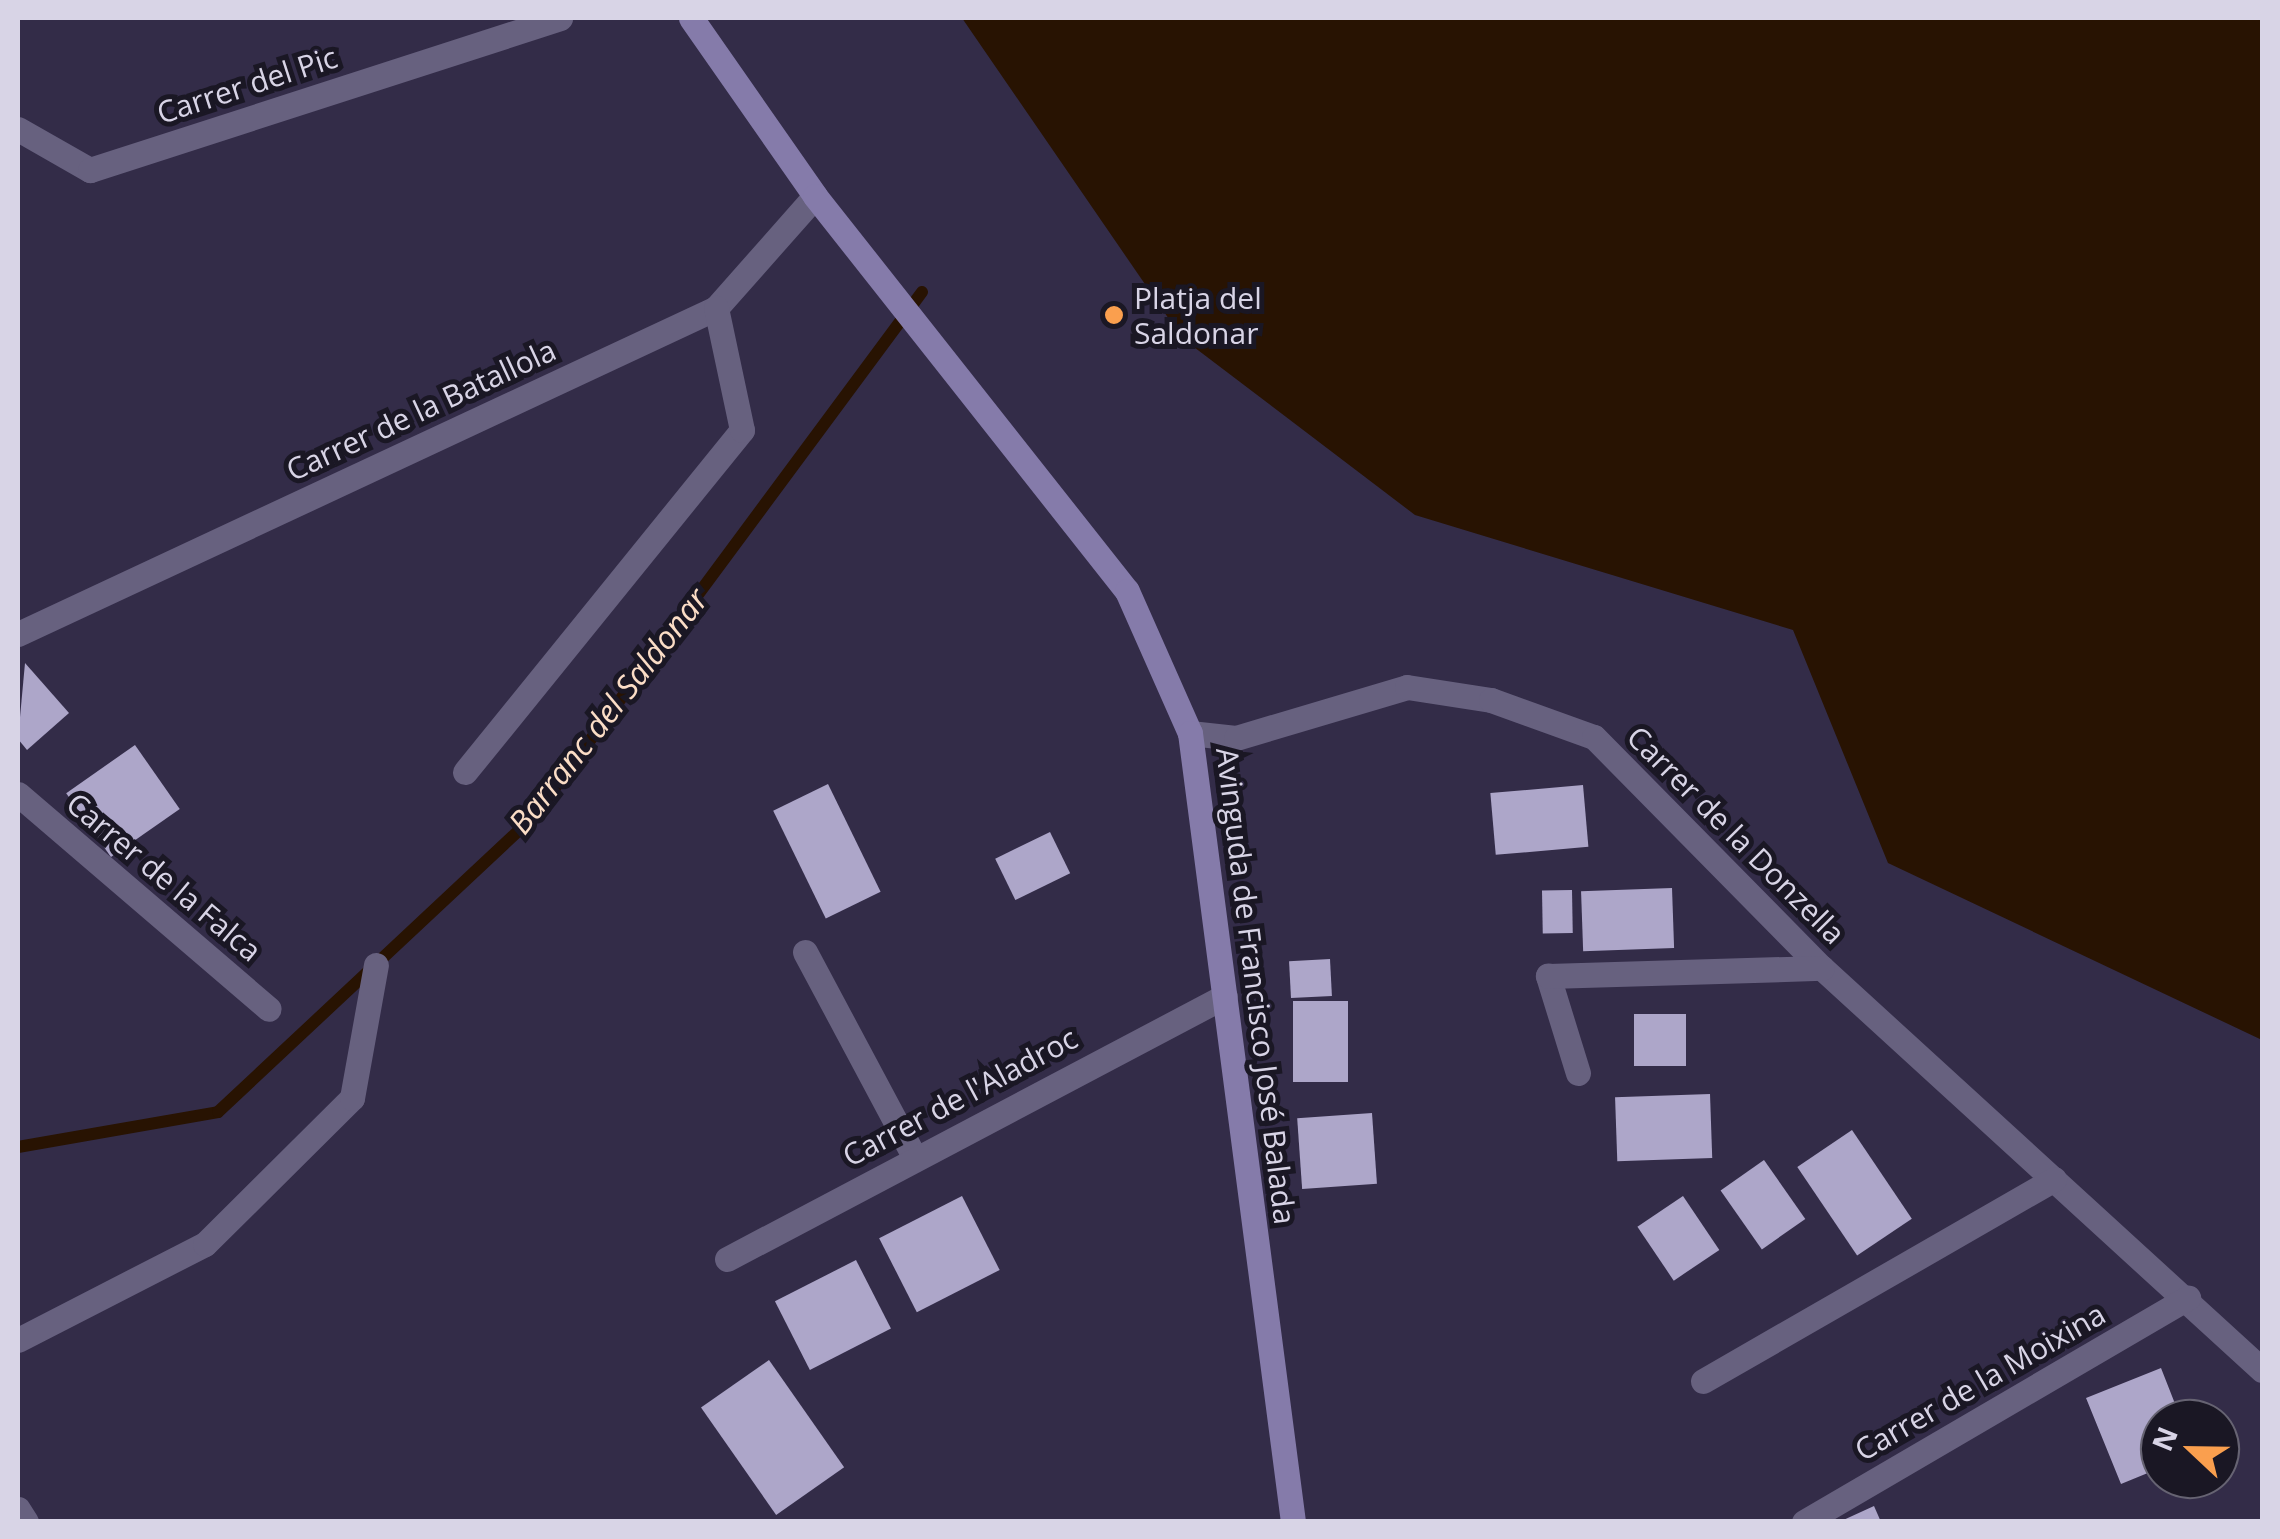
<!DOCTYPE html>
<meta charset="utf-8">
<style>
body{margin:0}
#map{position:relative;width:2280px;height:1539px;overflow:hidden;background:#332c48;font-family:"Open Sans",sans-serif}
div>[style]{position:absolute}
[style*='--x']{left:calc(var(--x)*1px);top:calc(var(--y)*1px);width:calc(var(--w)*1px);rotate:calc(var(--a)*1deg)}
.water>*{inset:0;background:#281302}
.stream>*{height:12px;margin:-6px;padding:0 6px;transform-origin:6px;border-radius:6px;background:#281302}
.building>*{inset:0;background:#ada6c9;transform-origin:0 0}
.street>*{height:25px;margin:-12.5px;padding:0 12.5px;transform-origin:12.5px;border-radius:12.5px;background:#67617f}
.secondary>*{height:25px;margin:-12.5px;padding:0 12.5px;transform-origin:12.5px;border-radius:12.5px;background:#857baa}
.dots>*{width:28px;height:28px;translate:-50% -50%;box-sizing:border-box;border:5px solid #1a1724;border-radius:50%}
span{translate:-50% -50%;white-space:nowrap;text-align:center;line-height:1.15;-webkit-text-stroke:10px #1a1724;paint-order:stroke}
.street-label{font-size:30px;color:#d8d4e6}
.poi-label{font-size:30px;color:#d8d4e6}
.left{translate:0 -50%;text-align:left}
.water-label{font-size:32px;color:#fbddc6;font-style:italic}
.frame{position:absolute;inset:0;border:20px solid #d8d4e6;pointer-events:none}
.north{position:absolute;left:2140px;top:1399px;width:100px;height:100px;box-sizing:border-box;background:#1a1724;border:2px solid #666372;border-radius:50%;rotate:292deg;font-size:28px;font-weight:700;line-height:40px;text-align:center;color:#d8d4e6}
.north::after{content:'';display:block;margin:auto;width:35px;height:45px;background:#fa9f4e;clip-path:polygon(50% 0,100% 100%,50% 72%,0 100%)}
</style>
<div id="map">
<div class="water">
<div style="clip-path:polygon(962px 18px,2262px 18px,2262px 1040px,1888px 863px,1793px 630px,1415px 515px,1182px 338px)"></div>
</div>
<div class="stream">
<div style="--x:18;--y:1147;--w:203;--a:-9.9"></div>
<div style="--x:218;--y:1112;--w:433;--a:-43.1"></div>
<div style="--x:534;--y:816;--w:652;--a:-53.48"></div>
</div>
<div class="building">
<div style="clip-path:polygon(25px 663px,69px 713px,27px 750px,18px 739px)"></div>
<div style="left:135px;top:745px;width:78px;height:84px;rotate:55deg"></div>
<div style="left:828px;top:784px;width:120px;height:61px;rotate:64deg"></div>
<div style="left:1583px;top:785px;width:62px;height:93px;rotate:85deg"></div>
<div style="left:1050px;top:832px;width:46px;height:61px;rotate:64deg"></div>
<div style="left:1672px;top:888px;width:60px;height:91px;rotate:88deg"></div>
<div style="left:1572px;top:890px;width:43px;height:30px;rotate:89deg"></div>
<div style="left:1330px;top:959px;width:37px;height:41px;rotate:87deg"></div>
<div style="left:1293px;top:1001px;width:55px;height:81px"></div>
<div style="left:1686px;top:1014px;width:52px;height:52px;rotate:90deg"></div>
<div style="left:1710px;top:1094px;width:64px;height:95px;rotate:88deg"></div>
<div style="left:1372px;top:1113px;width:71px;height:75px;rotate:86deg"></div>
<div style="left:1852px;top:1130px;width:107px;height:66px;rotate:56deg"></div>
<div style="left:1764px;top:1160px;width:72px;height:53px;rotate:55deg"></div>
<div style="left:962px;top:1196px;width:83px;height:93px;rotate:63deg"></div>
<div style="left:1683px;top:1196px;width:65px;height:55px;rotate:56deg"></div>
<div style="left:856px;top:1260px;width:77px;height:91px;rotate:63deg"></div>
<div style="left:769px;top:1360px;width:131px;height:83px;rotate:55deg"></div>
<div style="clip-path:polygon(2161px 1368px,2181px 1419px,2160px 1419px,2160px 1468px,2121px 1484px,2086px 1398px)"></div>
<div style="clip-path:polygon(1874px 1506px,1881px 1522px,1839px 1522px)"></div>
</div>
<div class="street">
<div style="--x:18;--y:129;--w:83;--a:29.7"></div>
<div style="--x:90;--y:170;--w:494;--a:-17.9"></div>
<div style="--x:18;--y:634;--w:770;--a:-25.03"></div>
<div style="--x:716;--y:308;--w:149;--a:-48.5"></div>
<div style="--x:1190;--y:733;--w:46;--a:6.2"></div>
<div style="--x:1236;--y:738;--w:178;--a:-16.6"></div>
<div style="--x:1407;--y:687;--w:85;--a:8.8"></div>
<div style="--x:1491;--y:700;--w:109;--a:19.8"></div>
<div style="--x:1594;--y:737;--w:325;--a:45.4"></div>
<div style="--x:1822;--y:968;--w:596;--a:42.42"></div>
<div style="--x:465;--y:772;--w:440;--a:-51"></div>
<div style="--x:742;--y:430;--w:125;--a:-102"></div>
<div style="--x:18;--y:794;--w:330;--a:40.6"></div>
<div style="--x:805;--y:952;--w:231;--a:61.9"></div>
<div style="--x:1578;--y:1073;--w:102;--a:-107.2"></div>
<div style="--x:1548;--y:976;--w:274;--a:-1.7"></div>
<div style="--x:727;--y:1259;--w:563;--a:-27.84"></div>
<div style="--x:18;--y:1340;--w:210;--a:-27.2"></div>
<div style="--x:205;--y:1244;--w:207;--a:-44.8"></div>
<div style="--x:352;--y:1098;--w:135;--a:-79.8"></div>
<div style="--x:1703;--y:1381;--w:405;--a:-29.9"></div>
<div style="--x:18;--y:1509;--w:15;--a:58"></div>
<div style="--x:1804;--y:1522;--w:445;--a:-30.3"></div>
</div>
<div class="secondary">
<div style="--x:691;--y:18;--w:217;--a:55.1"></div>
<div style="--x:815;--y:196;--w:503;--a:51.7"></div>
<div style="--x:1127;--y:591;--w:155;--a:66.1"></div>
<div style="--x:1190;--y:733;--w:796;--a:82.56"></div>
</div>
<div class="dots">
<div style="left:1114px;top:315px;background:#fa9f4e"></div>
</div>
<div class="street-label">
<span style="left:247px;top:85px;rotate:-18deg">Carrer del Pic</span>
<span style="left:421px;top:410px;rotate:-25deg">Carrer de la Batallola</span>
<span style="left:1736px;top:835px;rotate:45deg">Carrer de la Donzella</span>
<span style="left:164px;top:877px;rotate:40deg">Carrer de la Falca</span>
<span style="left:1256px;top:986px;rotate:83deg">Avinguda de Francisco José Balada</span>
<span style="left:960px;top:1097px;rotate:-28deg">Carrer de l'Aladroc</span>
<span style="left:1980px;top:1382px;rotate:-30deg">Carrer de la Moixina</span>
</div>
<div class="poi-label">
<span class="left" style="left:1134px;top:315px">Platja del<br>Saldonar</span>
</div>
<div class="water-label">
<span style="left:608px;top:711px;rotate:-52deg">Barranc del Saldonar</span>
</div>
<div class="frame"></div>
<div class="north">N</div>
</div>
